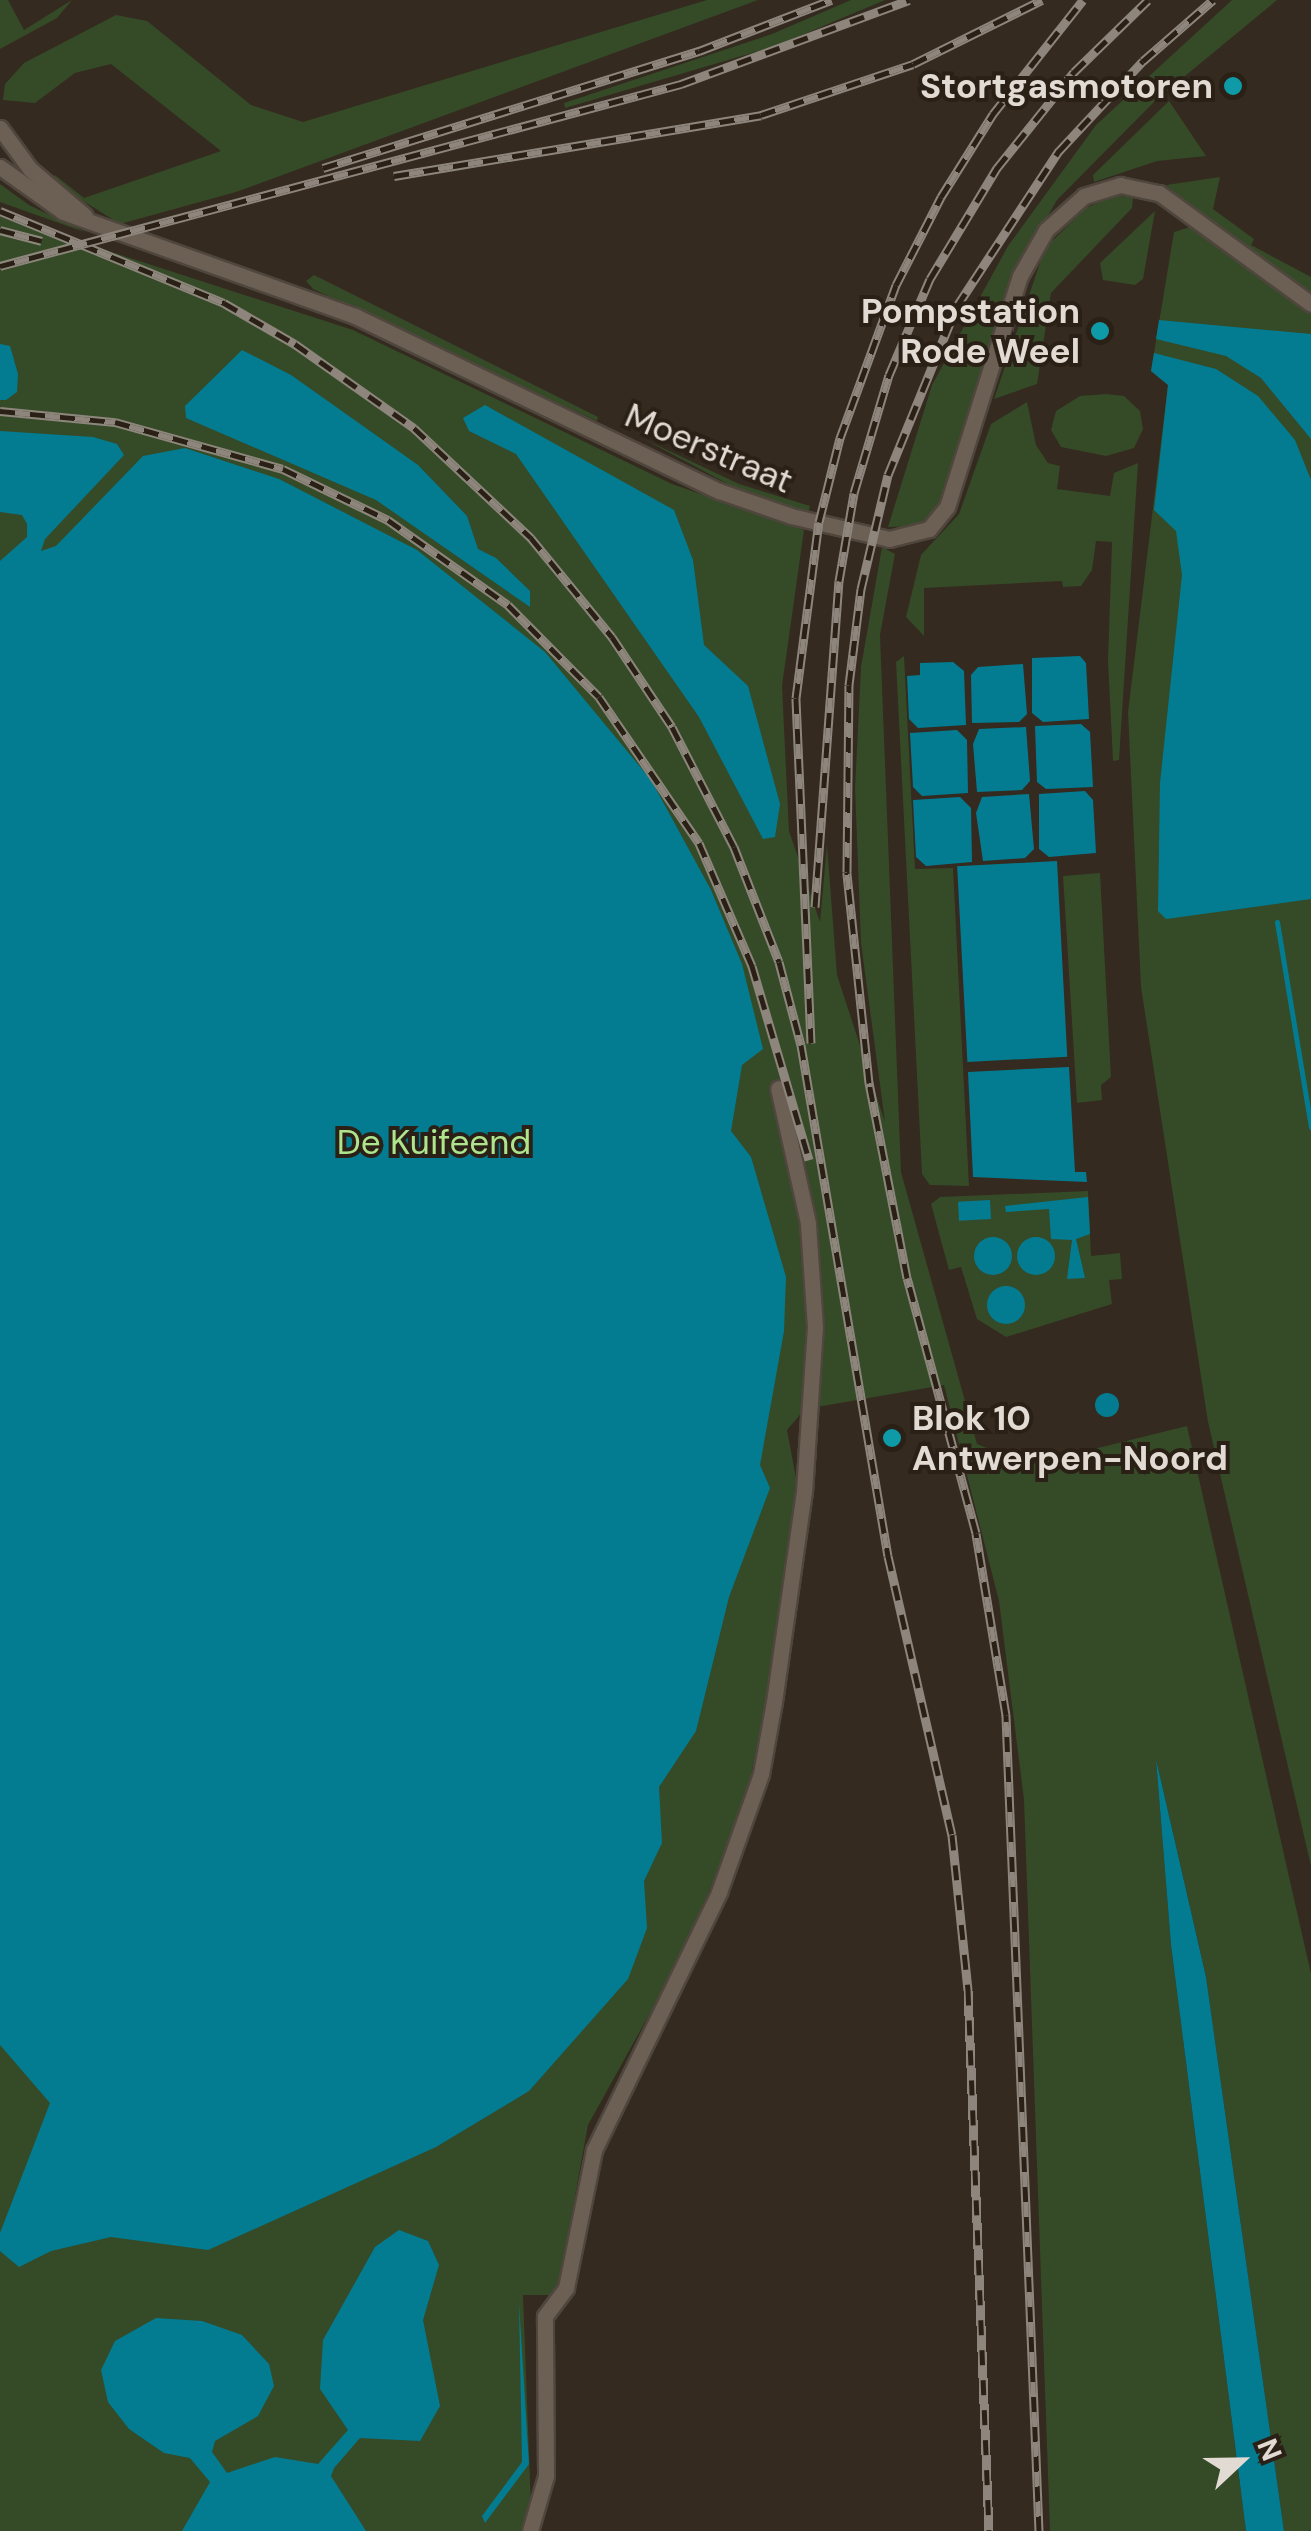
<!DOCTYPE html>
<style>
body{margin:0}
#map{position:relative;width:1311px;height:2531px;overflow:hidden;background:#342a1f;font-family:"DM Sans",sans-serif}
div>[style]{position:absolute}
[style*='--x']{left:calc(var(--x)*1px);top:calc(var(--y)*1px);width:calc(var(--w)*1px);rotate:calc(var(--a)*1deg)}
.green>*{inset:0;background:#354a27}
.water>*{inset:0;background:#037c92;transform-origin:0 0}
.round{border-radius:50%}
.stream>*{height:5px;margin:-2.5px;padding:0 2.5px;transform-origin:2.5px;border-radius:2.5px;background:#037c92}
.roads{filter:drop-shadow(2px 0 #4f463d) drop-shadow(-2px 0 #4f463d) drop-shadow(0 2px #4f463d) drop-shadow(0 -2px #4f463d)}
.minor>*{height:15px;margin:-7.5px;padding:0 7.5px;transform-origin:7.5px;border-radius:7.5px;background:#6c6054}
.rail>*{height:9px;margin-top:-4.5px;transform-origin:0;background:repeating-linear-gradient(90deg,#2a2016 0 15px,#8e867d 0 30px);box-sizing:border-box;border-block:2px solid #8e867d}
.dots>*{width:28px;height:28px;translate:-50% -50%;box-sizing:border-box;border:5px solid #2a2016;border-radius:50%}
span{translate:-50% -50%;white-space:nowrap;text-align:center;line-height:1.15;-webkit-text-stroke:8px #2a2016;paint-order:stroke}
.poi-label{font-size:35px;color:#e2dbd4;font-weight:700}
.right{translate:-100% -50%;text-align:right}
.left{translate:0 -50%;text-align:left}
.street-label{font-size:35px;color:#e2dbd4}
.park-label{font-size:35px;color:#afe48e}
.north{position:absolute;left:1191px;top:2411px;width:100px;height:100px;-webkit-text-stroke:8px #2a2016;paint-order:stroke;rotate:68deg;font-size:28px;font-weight:700;line-height:40px;text-align:center;color:#e2dbd4}
.north::after{content:'';display:block;margin:auto;width:35px;height:45px;background:#e2dbd4;clip-path:polygon(50% 0,100% 100%,50% 72%,0 100%)}
</style>
<div id="map">
<div class="green">
<div style="clip-path:polygon(0 0,8px 0,24px 30px,72px 0,57px 18px,0 49px)"></div>
<div style="clip-path:polygon(707px 0,758px 0,236px 192px,120px 224px,51px 181px,55px 175px,84px 198px,221px 151px,111px 64px,75px 73px,35px 103px,3px 100px,5px 84px,24px 63px,116px 15px,147px 21px,251px 105px,303px 122px)"></div>
<div style="clip-path:polygon(851px 0,885px 0,776px 46px,565px 108px,564px 103px,772px 34px)"></div>
<div style="clip-path:polygon(1232px 0,1277px 0,1156px 100px,1057px 200px,1008px 286px,945px 493px,922px 526px,888px 527px,932px 385px,1008px 246px,1096px 125px)"></div>
<div style="clip-path:polygon(1169px 101px,1206px 156px,1157px 161px,1094px 182px,1093px 175px)"></div>
<div style="clip-path:polygon(1220px 177px,1213px 209px,1254px 239px,1251px 245px,1311px 277px,1311px 293px,1235px 244px,1166px 185px)"></div>
<div style="clip-path:polygon(0 184px,29px 205px,87px 233px,0 202px)"></div>
<div style="clip-path:polygon(1115px 195px,1133px 198px,1132px 208px,1051px 293px,1037px 384px,994px 399px,1045px 248px,1086px 208px)"></div>
<div style="clip-path:polygon(1155px 211px,1143px 279px,1135px 285px,1103px 280px,1100px 263px)"></div>
<div style="clip-path:polygon(0 216px,353px 330px,672px 484px,804px 530px,782px 686px,789px 831px,820px 922px,827px 845px,837px 975px,885px 1122px,861px 943px,855px 788px,861px 667px,882px 547px,895px 554px,880px 635px,901px 1172px,977px 1444px,1029px 1465px,1187px 1426px,1311px 1974px,1311px 2531px,1284px 2531px,1206px 1977px,1156px 1759px,1171px 1945px,1246px 2531px,1050px 2531px,1024px 1800px,999px 1601px,944px 1385px,805px 1409px,787px 1430px,797px 1483px,767px 1698px,744px 1809px,680px 1959px,588px 2125px,557px 2295px,523px 2295px,531px 2506px,521px 2531px,0 2531px)"></div>
<div style="clip-path:polygon(1190px 227px,1311px 314px,1311px 1866px,1208px 1422px,1141px 987px,1128px 712px,1168px 385px,1151px 371px,1174px 232px)"></div>
<div style="clip-path:polygon(314px 275px,598px 417px,597px 421px,313px 289px,306px 281px)"></div>
<div style="clip-path:polygon(1107px 394px,1124px 396px,1140px 411px,1143px 429px,1134px 448px,1106px 456px,1061px 447px,1051px 430px,1056px 411px,1080px 396px)"></div>
<div style="clip-path:polygon(1027px 402px,1036px 445px,1048px 463px,1060px 466px,1057px 489px,1110px 496px,1114px 473px,1138px 463px,1119px 760px,1113px 761px,1108px 661px,1112px 542px,1096px 541px,1092px 570px,1081px 586px,1063px 587px,1062px 581px,924px 588px,924px 636px,906px 617px,921px 555px,959px 514px,991px 424px)"></div>
<div style="clip-path:polygon(642px 438px,739px 484px,810px 506px,808px 513px,739px 490px)"></div>
<div style="clip-path:polygon(904px 656px,915px 869px,953px 868px,969px 1186px,930px 1185px,922px 1174px,896px 662px)"></div>
<div style="clip-path:polygon(1100px 873px,1111px 1077px,1101px 1085px,1102px 1100px,1077px 1103px,1063px 876px)"></div>
<div style="clip-path:polygon(1088px 1191px,1091px 1256px,1120px 1253px,1122px 1279px,1109px 1280px,1112px 1304px,1006px 1337px,977px 1319px,961px 1267px,949px 1270px,931px 1204px,940px 1197px)"></div>
</div>
<div class="water">
<div style="clip-path:polygon(1159px 320px,1311px 334px,1311px 439px,1261px 378px,1226px 356px,1156px 339px)"></div>
<div style="clip-path:polygon(0 344px,10px 346px,18px 374px,17px 392px,6px 400px,0 400px)"></div>
<div style="clip-path:polygon(242px 350px,291px 375px,418px 465px,467px 516px,478px 549px,496px 558px,530px 591px,530px 607px,376px 500px,186px 418px,185px 406px)"></div>
<div style="clip-path:polygon(1154px 353px,1216px 369px,1258px 396px,1295px 440px,1311px 480px,1311px 899px,1166px 919px,1158px 911px,1160px 783px,1182px 575px,1176px 531px,1154px 510px,1168px 385px,1151px 371px)"></div>
<div style="clip-path:polygon(485px 405px,674px 510px,693px 560px,704px 645px,748px 686px,780px 804px,775px 837px,763px 839px,699px 717px,516px 454px,469px 431px,463px 418px)"></div>
<div style="clip-path:polygon(0 431px,93px 437px,117px 444px,124px 455px,45px 539px,41px 551px,56px 546px,143px 456px,185px 448px,279px 479px,417px 550px,545px 652px,651px 780px,711px 890px,742px 964px,763px 1049px,742px 1065px,731px 1131px,751px 1157px,786px 1277px,784px 1331px,760px 1465px,770px 1488px,729px 1597px,696px 1731px,659px 1787px,662px 1843px,644px 1881px,647px 1928px,628px 1979px,529px 2091px,436px 2147px,208px 2250px,111px 2237px,51px 2251px,19px 2267px,0 2251px,0 2233px,50px 2103px,0 2045px,0 561px,27px 537px,27px 524px,22px 515px,0 512px)"></div>
<div style="clip-path:polygon(1080px 656px,1086px 663px,1089px 719px,1043px 722px,1032px 713px,1032px 658px)"></div>
<div style="clip-path:polygon(953px 662px,964px 671px,966px 725px,918px 728px,909px 719px,907px 676px,920px 675px,920px 663px)"></div>
<div style="clip-path:polygon(1023px 664px,1027px 714px,1019px 722px,972px 723px,971px 675px,978px 667px)"></div>
<div style="clip-path:polygon(1081px 724px,1090px 732px,1093px 787px,1046px 789px,1037px 782px,1035px 726px)"></div>
<div style="clip-path:polygon(1026px 727px,1030px 781px,1022px 790px,977px 792px,973px 744px,979px 729px)"></div>
<div style="clip-path:polygon(957px 730px,967px 740px,968px 793px,922px 796px,913px 787px,910px 733px)"></div>
<div style="clip-path:polygon(1085px 791px,1093px 800px,1096px 853px,1049px 857px,1039px 849px,1039px 794px)"></div>
<div style="clip-path:polygon(1029px 794px,1034px 849px,1025px 858px,983px 861px,976px 813px,982px 797px)"></div>
<div style="clip-path:polygon(960px 797px,971px 808px,972px 862px,926px 866px,916px 857px,913px 800px)"></div>
<div style="left:1057px;top:861px;width:196px;height:100px;rotate:87deg"></div>
<div style="clip-path:polygon(1069px 1067px,1075px 1172px,1086px 1172px,1087px 1182px,973px 1177px,968px 1072px)"></div>
<div style="clip-path:polygon(1088px 1197px,1090px 1234px,1076px 1239px,1085px 1278px,1067px 1279px,1072px 1240px,1051px 1239px,1049px 1209px,1006px 1212px,1005px 1206px)"></div>
<div style="left:990px;top:1200px;width:19px;height:32px;rotate:87deg"></div>
<div class="round" style="left:1017px;top:1237px;width:38px;height:38px"></div>
<div class="round" style="left:974px;top:1237px;width:38px;height:38px"></div>
<div class="round" style="left:987px;top:1286px;width:38px;height:38px"></div>
<div class="round" style="left:1095px;top:1393px;width:24px;height:24px"></div>
<div style="clip-path:polygon(1156px 1759px,1206px 1977px,1284px 2531px,1246px 2531px,1171px 1945px)"></div>
<div style="clip-path:polygon(399px 2230px,428px 2241px,439px 2265px,423px 2320px,440px 2406px,420px 2441px,360px 2438px,334px 2468px,331px 2476px,366px 2531px,182px 2531px,210px 2482px,190px 2458px,164px 2453px,129px 2429px,108px 2402px,101px 2370px,115px 2341px,156px 2318px,202px 2321px,242px 2335px,269px 2364px,274px 2386px,258px 2416px,215px 2441px,212px 2452px,227px 2473px,275px 2457px,318px 2464px,348px 2430px,320px 2389px,323px 2340px,375px 2247px)"></div>
<div style="clip-path:polygon(519px 2303px,529px 2464px,485px 2523px,482px 2516px,522px 2462px)"></div>
</div>
<div class="stream">
<div style="--x:1277;--y:922;--w:208;--a:80.6"></div>
</div>
<div class="roads">
<div class="minor">
<div style="--x:0;--y:128;--w:51;--a:53.8"></div>
<div style="--x:30;--y:169;--w:72;--a:40.5"></div>
<div style="--x:0;--y:167;--w:77;--a:35.5"></div>
<div style="--x:63;--y:212;--w:310;--a:19.6"></div>
<div style="--x:355;--y:316;--w:404;--a:25.7"></div>
<div style="--x:719;--y:491;--w:76;--a:19.1"></div>
<div style="--x:791;--y:516;--w:101;--a:13.2"></div>
<div style="--x:889;--y:539;--w:41;--a:-14"></div>
<div style="--x:929;--y:529;--w:28;--a:-51"></div>
<div style="--x:947;--y:507;--w:242;--a:-72.5"></div>
<div style="--x:1020;--y:276;--w:53;--a:-60.5"></div>
<div style="--x:1046;--y:230;--w:51;--a:-41.8"></div>
<div style="--x:1084;--y:196;--w:38;--a:-17"></div>
<div style="--x:1120;--y:185;--w:40;--a:12"></div>
<div style="--x:1159;--y:193;--w:188;--a:36.1"></div>
<div style="--x:530;--y:2531;--w:57;--a:-73.8"></div>
<div style="--x:546;--y:2476;--w:160;--a:-90.4"></div>
<div style="--x:545;--y:2316;--w:35;--a:-53"></div>
<div style="--x:566;--y:2288;--w:141;--a:-78.5"></div>
<div style="--x:594;--y:2150;--w:287;--a:-64.1"></div>
<div style="--x:719;--y:1892;--w:125;--a:-70.4"></div>
<div style="--x:761;--y:1774;--w:73;--a:-79.8"></div>
<div style="--x:774;--y:1702;--w:212;--a:-81.9"></div>
<div style="--x:804;--y:1492;--w:165;--a:-86.2"></div>
<div style="--x:815;--y:1327;--w:104;--a:-93.9"></div>
<div style="--x:808;--y:1223;--w:138;--a:-102.5"></div>
</div>
</div>
<div class="rail">
<div style="--x:323;--y:168;--w:394;--a:-17.3"></div>
<div style="--x:699;--y:51;--w:142;--a:-21.1"></div>
<div style="--x:394;--y:176;--w:372;--a:-9.4"></div>
<div style="--x:761;--y:115;--w:160;--a:-18.5"></div>
<div style="--x:913;--y:64;--w:144;--a:-26.4"></div>
<div style="--x:0;--y:211;--w:242;--a:22.3"></div>
<div style="--x:224;--y:303;--w:82;--a:30"></div>
<div style="--x:295;--y:344;--w:146;--a:35.2"></div>
<div style="--x:414;--y:428;--w:161;--a:43.2"></div>
<div style="--x:531;--y:538;--w:128;--a:50.7"></div>
<div style="--x:612;--y:637;--w:108;--a:56.3"></div>
<div style="--x:672;--y:727;--w:135;--a:62.7"></div>
<div style="--x:734;--y:847;--w:123;--a:68.6"></div>
<div style="--x:779;--y:962;--w:86;--a:75.2"></div>
<div style="--x:801;--y:1045;--w:518;--a:80.34"></div>
<div style="--x:888;--y:1556;--w:286;--a:77.1"></div>
<div style="--x:952;--y:1835;--w:156;--a:84.1"></div>
<div style="--x:968;--y:1990;--w:541;--a:87.78"></div>
<div style="--x:0;--y:230;--w:43;--a:14.7"></div>
<div style="--x:0;--y:266;--w:705;--a:-14.96"></div>
<div style="--x:681;--y:84;--w:243;--a:-20.2"></div>
<div style="--x:0;--y:411;--w:116;--a:5.5"></div>
<div style="--x:115;--y:422;--w:174;--a:15.6"></div>
<div style="--x:283;--y:469;--w:117;--a:25.9"></div>
<div style="--x:388;--y:520;--w:147;--a:35.3"></div>
<div style="--x:508;--y:605;--w:129;--a:45.3"></div>
<div style="--x:599;--y:697;--w:177;--a:55.6"></div>
<div style="--x:699;--y:843;--w:134;--a:66.7"></div>
<div style="--x:752;--y:966;--w:202;--a:73.6"></div>
<div style="--x:815;--y:907;--w:327;--a:-85.8"></div>
<div style="--x:839;--y:581;--w:89;--a:-80.3"></div>
<div style="--x:854;--y:493;--w:123;--a:-73.5"></div>
<div style="--x:889;--y:375;--w:104;--a:-66.9"></div>
<div style="--x:930;--y:279;--w:130;--a:-58.9"></div>
<div style="--x:997;--y:168;--w:123;--a:-51.3"></div>
<div style="--x:1074;--y:72;--w:103;--a:-44.2"></div>
<div style="--x:811;--y:1043;--w:345;--a:-92.5"></div>
<div style="--x:796;--y:698;--w:177;--a:-82.6"></div>
<div style="--x:819;--y:522;--w:87;--a:-76"></div>
<div style="--x:840;--y:438;--w:163;--a:-69.9"></div>
<div style="--x:896;--y:285;--w:99;--a:-62.9"></div>
<div style="--x:941;--y:197;--w:98;--a:-57.9"></div>
<div style="--x:993;--y:114;--w:145;--a:-51.7"></div>
<div style="--x:1039;--y:2531;--w:817;--a:-92.32"></div>
<div style="--x:1006;--y:1715;--w:184;--a:-99.4"></div>
<div style="--x:976;--y:1533;--w:264;--a:-105.1"></div>
<div style="--x:907;--y:1278;--w:199;--a:-101"></div>
<div style="--x:869;--y:1083;--w:212;--a:-96"></div>
<div style="--x:847;--y:872;--w:187;--a:-89.4"></div>
<div style="--x:849;--y:685;--w:97;--a:-82.9"></div>
<div style="--x:861;--y:589;--w:117;--a:-76.7"></div>
<div style="--x:888;--y:475;--w:183;--a:-67.8"></div>
<div style="--x:957;--y:306;--w:186;--a:-56.7"></div>
<div style="--x:1059;--y:151;--w:123;--a:-47"></div>
<div style="--x:1143;--y:61;--w:93;--a:-41.1"></div>
</div>
<div class="dots">
<div style="left:1233px;top:86px;background:#0f9aa8"></div>
<div style="left:1100px;top:331px;background:#0f9aa8"></div>
<div style="left:892px;top:1438px;background:#0f9aa8"></div>
</div>
<div class="poi-label">
<span class="right" style="left:1213px;top:86px">Stortgasmotoren</span>
<span class="right" style="left:1080px;top:331px">Pompstation<br>Rode Weel</span>
<span class="left" style="left:912px;top:1438px">Blok 10<br>Antwerpen-Noord</span>
</div>
<div class="street-label">
<span style="left:709px;top:448px;rotate:23deg">Moerstraat</span>
</div>
<div class="park-label">
<span style="left:434px;top:1142px">De Kuifeend</span>
</div>
<div class="north">N</div>
</div>
